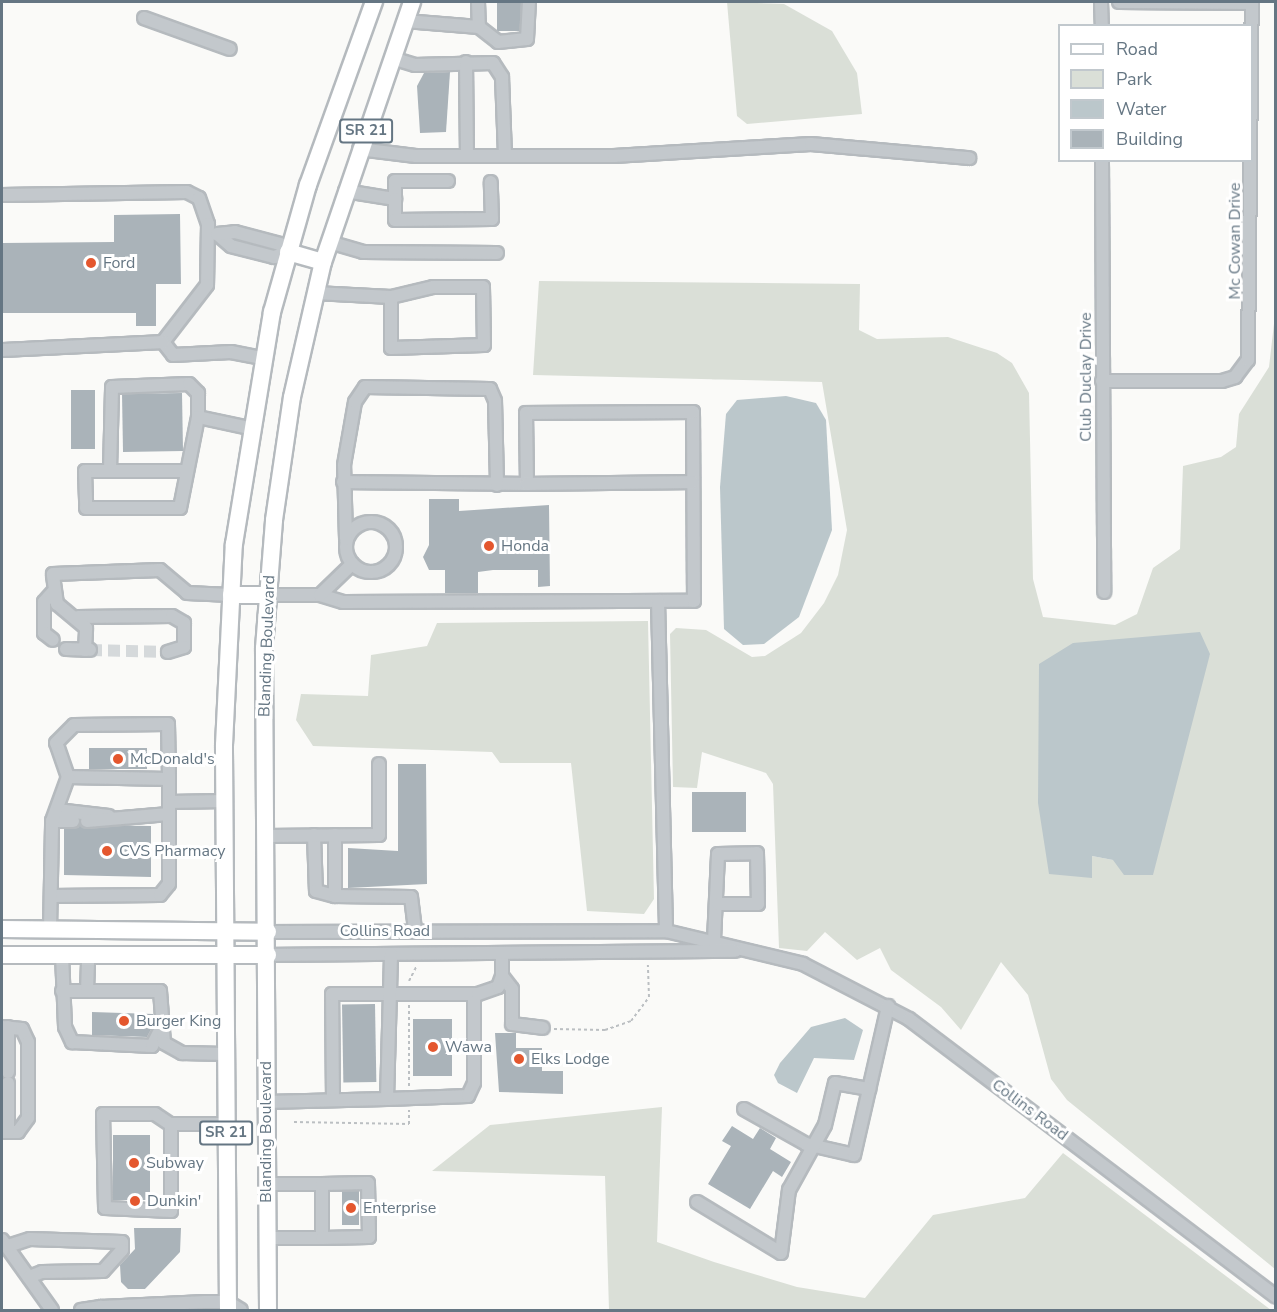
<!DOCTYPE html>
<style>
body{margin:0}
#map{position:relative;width:1277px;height:1312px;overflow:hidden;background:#fafaf8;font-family:"Nunito Sans",sans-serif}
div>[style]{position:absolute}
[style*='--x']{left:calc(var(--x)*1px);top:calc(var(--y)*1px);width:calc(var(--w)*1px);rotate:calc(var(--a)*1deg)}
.green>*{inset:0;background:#dadfd7}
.water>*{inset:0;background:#bbc7cb}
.building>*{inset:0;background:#aab3b9;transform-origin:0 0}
.minor-tunnel>*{height:12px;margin-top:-6px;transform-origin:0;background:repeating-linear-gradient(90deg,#d5d9db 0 12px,transparent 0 18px)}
.path>*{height:2px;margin-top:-1px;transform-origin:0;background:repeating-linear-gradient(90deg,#bbbfc2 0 3px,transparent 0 6px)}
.roads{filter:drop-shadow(2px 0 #b5babe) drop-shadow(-2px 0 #b5babe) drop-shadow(0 2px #b5babe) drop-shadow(0 -2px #b5babe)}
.minor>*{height:12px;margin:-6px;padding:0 6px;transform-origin:6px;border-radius:6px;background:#c3c8cc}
.minor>.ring{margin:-6px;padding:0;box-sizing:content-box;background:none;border:12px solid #c3c8cc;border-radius:50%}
.major>*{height:16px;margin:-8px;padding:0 8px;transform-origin:8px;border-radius:8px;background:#fff}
.dots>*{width:16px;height:16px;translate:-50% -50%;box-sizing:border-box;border:3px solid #fff;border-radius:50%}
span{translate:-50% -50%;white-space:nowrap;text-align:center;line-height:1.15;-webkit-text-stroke:6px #fff;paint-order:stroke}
.shield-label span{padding:2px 4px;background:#fff;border:2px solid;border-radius:4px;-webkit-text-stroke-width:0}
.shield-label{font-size:15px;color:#657683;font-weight:700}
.street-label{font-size:16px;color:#657683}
.poi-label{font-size:16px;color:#657683}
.left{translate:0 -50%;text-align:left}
.frame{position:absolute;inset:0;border:3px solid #657683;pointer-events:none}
.legend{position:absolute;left:1058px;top:24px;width:195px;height:138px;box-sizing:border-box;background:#fff;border:2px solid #c1c8cd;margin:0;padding:8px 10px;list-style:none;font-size:18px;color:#657683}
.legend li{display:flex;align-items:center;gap:12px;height:30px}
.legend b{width:30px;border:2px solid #c1c8cd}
</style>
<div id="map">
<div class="green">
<div style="clip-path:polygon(727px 2px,784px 4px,832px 31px,857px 73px,862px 114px,747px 124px,737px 116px)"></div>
<div style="clip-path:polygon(evenodd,539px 281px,860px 284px,859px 330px,877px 339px,948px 337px,997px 353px,1012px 363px,1029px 393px,1033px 579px,1043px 617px,1115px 625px,1137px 614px,1153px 568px,1180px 549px,1183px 466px,1221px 457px,1236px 447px,1239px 414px,1269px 367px,1275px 315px,1275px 1269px,1067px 1100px,1051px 1079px,1028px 995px,1001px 962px,961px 1030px,941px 1007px,891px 970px,880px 948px,857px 960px,825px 932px,807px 951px,779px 948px,773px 784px,766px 773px,702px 752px,697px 788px,673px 787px,670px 634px,676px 628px,706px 630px,752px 657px,765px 656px,801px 633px,824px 603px,838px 575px,847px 530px,822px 382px,533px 375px,539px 281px,1210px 654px,1113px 860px,1092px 856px,1210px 654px)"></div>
<div style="clip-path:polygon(648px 621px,654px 899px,644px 914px,587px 911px,571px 763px,500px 763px,492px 752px,313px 746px,296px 720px,301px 694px,368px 696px,371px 655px,427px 646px,437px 623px)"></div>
<div style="clip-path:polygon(662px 1107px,657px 1242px,714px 1262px,797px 1287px,865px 1298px,933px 1215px,1025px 1198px,1063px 1153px,1271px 1310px,609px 1310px,605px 1176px,432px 1171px,490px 1125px)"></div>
</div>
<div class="water">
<div style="clip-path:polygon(786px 396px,816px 403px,826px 420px,832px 530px,799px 617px,764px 644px,743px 645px,724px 629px,720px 487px,726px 414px,737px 400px)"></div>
<div style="clip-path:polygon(1200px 632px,1210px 654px,1153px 875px,1124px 875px,1113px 860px,1092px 856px,1092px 878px,1049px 874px,1038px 803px,1039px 664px,1073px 643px)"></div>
<div style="clip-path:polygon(845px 1018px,863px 1030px,854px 1060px,814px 1058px,797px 1093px,778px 1083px,774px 1075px,780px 1063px,811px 1027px)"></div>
</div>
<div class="building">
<div style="left:497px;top:2px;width:24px;height:29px"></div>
<div style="clip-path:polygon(450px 72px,446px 132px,420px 133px,417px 86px,424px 73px)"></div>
<div style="clip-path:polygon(180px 214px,181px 284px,156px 284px,156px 326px,136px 326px,136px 313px,2px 313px,2px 243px,114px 242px,114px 215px)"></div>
<div style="left:71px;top:390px;width:24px;height:59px"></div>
<div style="left:182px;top:393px;width:58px;height:60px;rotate:89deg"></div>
<div style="clip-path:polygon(429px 499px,459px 499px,459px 511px,549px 505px,550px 586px,538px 587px,538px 570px,493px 570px,478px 572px,478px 593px,445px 593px,445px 570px,429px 570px,423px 557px,429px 545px)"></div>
<div style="left:89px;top:748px;width:58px;height:21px"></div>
<div style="clip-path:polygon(398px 764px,426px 764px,427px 884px,348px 888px,348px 848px,398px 851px)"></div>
<div style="left:692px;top:792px;width:54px;height:40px"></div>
<div style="clip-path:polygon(80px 825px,151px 826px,151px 877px,64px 875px,64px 829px)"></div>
<div style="left:375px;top:1004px;width:78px;height:33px;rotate:89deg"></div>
<div style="clip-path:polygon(92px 1012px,153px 1014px,154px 1024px,147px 1037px,92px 1035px)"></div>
<div style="left:413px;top:1019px;width:39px;height:57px"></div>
<div style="clip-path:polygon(495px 1033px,516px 1033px,516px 1048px,542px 1048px,542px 1071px,563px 1071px,563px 1094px,499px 1092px)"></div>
<div style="clip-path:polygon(732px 1126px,753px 1139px,760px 1128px,776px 1138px,770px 1149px,791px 1162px,782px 1177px,773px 1171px,750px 1209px,708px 1184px,731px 1146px,722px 1141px)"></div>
<div style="left:113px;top:1135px;width:37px;height:65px"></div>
<div style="left:359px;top:1191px;width:34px;height:17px;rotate:90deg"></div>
<div style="clip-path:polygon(134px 1228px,181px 1228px,180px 1252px,145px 1289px,128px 1289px,121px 1282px,120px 1265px,135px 1249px)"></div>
</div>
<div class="minor-tunnel">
<div style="--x:90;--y:650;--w:78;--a:1.5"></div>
</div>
<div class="path">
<div style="--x:409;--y:981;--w:16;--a:-63"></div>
<div style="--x:409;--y:1005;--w:81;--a:90"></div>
<div style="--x:554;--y:1029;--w:51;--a:1.1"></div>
<div style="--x:605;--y:1030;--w:28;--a:-19"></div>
<div style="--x:631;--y:1021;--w:30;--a:-53"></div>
<div style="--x:649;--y:997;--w:32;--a:-92"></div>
<div style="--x:294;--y:1122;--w:115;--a:1"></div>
<div style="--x:409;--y:1124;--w:14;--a:-90"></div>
</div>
<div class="roads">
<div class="minor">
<div style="--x:478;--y:2;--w:25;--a:88"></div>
<div style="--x:479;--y:27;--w:24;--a:38"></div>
<div style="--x:498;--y:42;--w:29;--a:-6"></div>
<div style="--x:527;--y:39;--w:37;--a:-87"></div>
<div style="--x:1101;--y:2;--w:24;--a:88"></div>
<div style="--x:1119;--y:2;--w:133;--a:0.4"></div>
<div style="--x:144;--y:18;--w:91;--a:19.8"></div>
<div style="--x:405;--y:21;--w:74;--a:4.6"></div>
<div style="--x:392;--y:58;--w:24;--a:17"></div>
<div style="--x:415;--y:65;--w:78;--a:-1.5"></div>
<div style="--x:493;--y:63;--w:17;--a:57"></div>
<div style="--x:502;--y:77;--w:79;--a:87.8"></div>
<div style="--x:466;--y:62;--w:94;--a:89.4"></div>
<div style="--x:359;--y:149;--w:57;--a:7"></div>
<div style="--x:416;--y:156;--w:198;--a:0"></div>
<div style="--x:614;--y:156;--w:197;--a:-3.5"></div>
<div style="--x:811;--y:144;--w:159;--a:5.1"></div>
<div style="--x:1102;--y:160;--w:432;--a:89.7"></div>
<div style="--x:345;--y:191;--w:51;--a:9.1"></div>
<div style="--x:395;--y:199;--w:18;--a:-90"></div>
<div style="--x:395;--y:181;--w:53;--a:0"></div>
<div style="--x:2;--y:195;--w:185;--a:-0.9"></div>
<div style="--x:187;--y:192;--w:13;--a:27"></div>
<div style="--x:199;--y:198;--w:28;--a:71"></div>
<div style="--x:208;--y:224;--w:61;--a:90.9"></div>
<div style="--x:207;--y:285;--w:72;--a:127.7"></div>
<div style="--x:395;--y:199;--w:21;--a:90"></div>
<div style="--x:395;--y:220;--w:97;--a:-0.6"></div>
<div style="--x:492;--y:219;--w:37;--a:-92"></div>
<div style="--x:235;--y:232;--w:47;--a:14.9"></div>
<div style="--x:280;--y:244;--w:11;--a:45"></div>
<div style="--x:288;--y:252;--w:15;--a:160"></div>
<div style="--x:274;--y:257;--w:44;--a:-165.7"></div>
<div style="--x:231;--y:246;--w:18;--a:-139"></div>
<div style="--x:217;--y:234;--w:18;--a:-6"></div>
<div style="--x:329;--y:242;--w:35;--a:16"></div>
<div style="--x:363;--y:252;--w:134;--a:0.4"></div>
<div style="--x:315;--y:293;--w:76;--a:3"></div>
<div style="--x:391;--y:297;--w:51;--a:90"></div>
<div style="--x:391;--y:348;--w:93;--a:-1.8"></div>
<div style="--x:484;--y:345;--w:58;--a:-91"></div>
<div style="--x:483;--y:287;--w:50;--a:180"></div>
<div style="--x:433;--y:287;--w:43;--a:166.6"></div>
<div style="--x:163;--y:342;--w:16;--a:52"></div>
<div style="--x:173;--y:355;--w:58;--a:-3"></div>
<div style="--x:231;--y:352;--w:32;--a:11"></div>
<div style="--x:2;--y:350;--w:161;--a:-2.8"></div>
<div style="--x:1102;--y:381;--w:120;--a:0"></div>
<div style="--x:1222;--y:381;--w:14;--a:-17"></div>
<div style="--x:1235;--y:377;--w:21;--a:-53"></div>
<div style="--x:1248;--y:360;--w:358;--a:-89.4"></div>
<div style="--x:110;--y:471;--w:84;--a:-88.6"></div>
<div style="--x:112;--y:387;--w:77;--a:-2.2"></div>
<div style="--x:189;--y:384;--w:13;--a:45"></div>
<div style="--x:198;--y:393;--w:24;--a:90"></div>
<div style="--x:186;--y:471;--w:101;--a:180"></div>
<div style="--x:85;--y:471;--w:37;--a:88"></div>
<div style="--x:86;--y:508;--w:94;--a:0"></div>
<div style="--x:180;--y:508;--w:93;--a:-78.8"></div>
<div style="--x:198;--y:417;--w:52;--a:12.2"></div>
<div style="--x:343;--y:482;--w:184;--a:0.6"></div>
<div class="ring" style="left:346px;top:522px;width:38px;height:38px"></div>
<div style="--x:346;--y:539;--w:74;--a:-91.5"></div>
<div style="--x:344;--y:465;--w:64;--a:-80.1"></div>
<div style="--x:355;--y:402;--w:18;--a:-56"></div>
<div style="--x:365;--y:387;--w:125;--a:0.9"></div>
<div style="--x:490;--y:389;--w:13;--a:67"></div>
<div style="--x:495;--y:401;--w:84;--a:88.6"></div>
<div style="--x:52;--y:593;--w:12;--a:132"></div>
<div style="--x:44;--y:602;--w:31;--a:90"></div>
<div style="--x:44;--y:633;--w:11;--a:38"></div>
<div style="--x:267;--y:595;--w:53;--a:0"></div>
<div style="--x:320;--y:595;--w:24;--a:17"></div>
<div style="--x:343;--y:602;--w:351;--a:-0.2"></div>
<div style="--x:694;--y:601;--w:189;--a:-90.3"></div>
<div style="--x:693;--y:412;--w:167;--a:179.7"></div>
<div style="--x:526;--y:413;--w:71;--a:89.2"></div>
<div style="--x:527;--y:484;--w:166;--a:-0.7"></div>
<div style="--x:320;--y:595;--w:45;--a:-44.1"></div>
<div style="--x:658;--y:601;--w:330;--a:88.6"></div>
<div style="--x:78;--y:617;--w:94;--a:-0.6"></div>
<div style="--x:172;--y:616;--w:14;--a:30"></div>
<div style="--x:184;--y:623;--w:24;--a:90"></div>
<div style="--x:184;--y:647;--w:17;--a:163"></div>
<div style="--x:66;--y:649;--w:24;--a:2"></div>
<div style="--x:85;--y:650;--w:22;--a:-87"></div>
<div style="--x:86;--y:628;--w:38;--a:-140"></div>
<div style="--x:57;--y:604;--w:30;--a:-98"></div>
<div style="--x:53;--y:574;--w:107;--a:-2.1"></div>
<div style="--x:160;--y:570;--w:35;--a:40"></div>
<div style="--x:187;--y:593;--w:44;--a:2.6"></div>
<div style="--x:169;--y:779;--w:101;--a:-178.9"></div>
<div style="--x:68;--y:777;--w:36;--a:-109"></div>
<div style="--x:56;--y:743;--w:25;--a:-45"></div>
<div style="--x:74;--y:725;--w:94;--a:-0.6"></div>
<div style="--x:168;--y:724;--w:52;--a:88.9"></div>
<div style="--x:169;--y:776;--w:26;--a:90"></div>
<div style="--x:169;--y:802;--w:55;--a:-1"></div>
<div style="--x:57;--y:810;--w:52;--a:6.6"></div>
<div style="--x:52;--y:821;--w:21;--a:0"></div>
<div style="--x:87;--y:821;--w:82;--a:-4.9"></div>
<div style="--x:314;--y:835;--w:56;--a:88"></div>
<div style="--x:316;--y:891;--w:20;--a:15"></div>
<div style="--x:335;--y:896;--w:61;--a:-90"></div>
<div style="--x:266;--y:836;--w:113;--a:-0.5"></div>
<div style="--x:379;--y:835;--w:71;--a:-90"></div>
<div style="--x:51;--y:896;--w:109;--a:-0.5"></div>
<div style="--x:160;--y:895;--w:14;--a:-51"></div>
<div style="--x:169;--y:884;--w:82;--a:-90"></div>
<div style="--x:335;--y:896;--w:76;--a:0.8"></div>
<div style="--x:411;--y:897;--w:34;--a:83"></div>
<div style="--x:50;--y:930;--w:109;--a:-88.9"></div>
<div style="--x:52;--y:821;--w:47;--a:-70"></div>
<div style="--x:268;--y:932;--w:398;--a:-0.1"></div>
<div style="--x:666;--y:931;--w:141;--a:13.5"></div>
<div style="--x:803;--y:964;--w:119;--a:27.4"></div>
<div style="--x:909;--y:1019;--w:460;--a:37.1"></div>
<div style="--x:714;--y:940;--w:86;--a:-87.3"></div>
<div style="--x:718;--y:854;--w:39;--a:-1"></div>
<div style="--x:757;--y:853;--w:51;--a:88.9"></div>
<div style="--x:758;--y:904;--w:40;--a:180"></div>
<div style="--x:502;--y:954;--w:22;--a:90"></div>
<div style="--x:502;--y:976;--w:16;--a:52"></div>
<div style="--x:512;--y:989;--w:35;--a:90"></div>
<div style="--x:512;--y:1024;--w:31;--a:7"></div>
<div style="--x:62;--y:955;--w:72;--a:87.6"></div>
<div style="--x:65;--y:1027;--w:17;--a:65"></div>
<div style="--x:72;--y:1042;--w:80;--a:2.9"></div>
<div style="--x:152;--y:1046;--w:20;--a:-63"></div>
<div style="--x:268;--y:955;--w:467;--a:-0.5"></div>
<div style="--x:62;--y:991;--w:98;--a:0"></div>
<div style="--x:160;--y:991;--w:52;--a:85.6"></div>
<div style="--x:164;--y:1043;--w:21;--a:29"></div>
<div style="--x:182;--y:1053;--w:43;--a:1.3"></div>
<div style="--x:87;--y:991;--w:36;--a:-88"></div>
<div style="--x:2;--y:1027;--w:20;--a:6"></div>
<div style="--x:22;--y:1029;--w:14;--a:65"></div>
<div style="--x:28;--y:1042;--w:76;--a:90"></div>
<div style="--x:28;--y:1118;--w:17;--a:126"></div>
<div style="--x:18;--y:1132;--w:16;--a:180"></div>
<div style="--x:8;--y:1027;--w:45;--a:90"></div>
<div style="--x:8;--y:1083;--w:49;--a:90"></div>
<div style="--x:387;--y:1099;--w:81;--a:-2.1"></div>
<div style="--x:468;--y:1096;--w:14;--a:-65"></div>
<div style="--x:474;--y:1083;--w:89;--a:-90"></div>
<div style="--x:333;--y:1100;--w:106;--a:-90.5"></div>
<div style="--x:332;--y:994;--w:146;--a:0"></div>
<div style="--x:478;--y:994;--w:21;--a:-19"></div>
<div style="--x:498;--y:987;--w:12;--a:-70"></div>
<div style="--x:266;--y:1102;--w:121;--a:-1.4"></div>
<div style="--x:387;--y:1099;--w:145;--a:-88.4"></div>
<div style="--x:744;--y:1109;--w:71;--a:29.4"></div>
<div style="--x:806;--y:1144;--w:49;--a:12.9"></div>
<div style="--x:854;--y:1155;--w:153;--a:-77.1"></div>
<div style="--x:171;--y:1124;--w:87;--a:90"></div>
<div style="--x:171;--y:1211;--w:66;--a:-177.4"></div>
<div style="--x:105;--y:1208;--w:94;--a:-91.2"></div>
<div style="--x:103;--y:1114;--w:52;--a:0"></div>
<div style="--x:155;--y:1114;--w:18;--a:34"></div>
<div style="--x:170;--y:1124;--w:56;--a:0"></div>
<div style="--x:267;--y:1184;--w:55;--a:0"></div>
<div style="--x:322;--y:1184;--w:54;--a:90"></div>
<div style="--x:322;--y:1238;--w:55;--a:180"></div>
<div style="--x:322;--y:1184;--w:46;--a:-1.2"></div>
<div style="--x:368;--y:1183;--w:54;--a:88.9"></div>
<div style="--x:369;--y:1237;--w:47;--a:178.8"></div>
<div style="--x:697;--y:1202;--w:98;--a:31.3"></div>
<div style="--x:781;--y:1253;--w:64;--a:-82.8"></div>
<div style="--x:789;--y:1190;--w:74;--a:-61"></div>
<div style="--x:825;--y:1125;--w:43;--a:-76.6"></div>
<div style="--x:835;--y:1083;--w:35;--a:10"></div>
<div style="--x:2;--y:1240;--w:86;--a:54.5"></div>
<div style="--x:8;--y:1246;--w:23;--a:-18"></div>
<div style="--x:30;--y:1239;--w:92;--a:1.9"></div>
<div style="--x:122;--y:1242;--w:8;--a:90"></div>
<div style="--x:122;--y:1250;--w:28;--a:132"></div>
<div style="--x:103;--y:1271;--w:61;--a:179.1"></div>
<div style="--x:42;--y:1272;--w:14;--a:159"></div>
<div style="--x:81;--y:1310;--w:20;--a:-9"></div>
<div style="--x:108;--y:1310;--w:8;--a:-157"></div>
<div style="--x:101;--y:1307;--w:104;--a:-2.8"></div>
<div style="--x:205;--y:1302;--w:23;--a:0"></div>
<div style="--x:228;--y:1302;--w:15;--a:32"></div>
</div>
<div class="major">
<div style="--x:288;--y:252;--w:36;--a:16"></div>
<div style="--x:231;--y:595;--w:36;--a:0"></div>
<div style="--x:2;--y:929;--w:266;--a:0.6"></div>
<div style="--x:2;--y:955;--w:266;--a:0"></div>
<div style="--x:228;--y:1310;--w:565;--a:-90.41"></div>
<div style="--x:224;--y:745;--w:201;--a:-87.2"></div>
<div style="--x:234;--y:544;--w:235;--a:-80.7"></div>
<div style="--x:272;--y:312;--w:132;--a:-74.2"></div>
<div style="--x:308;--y:185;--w:195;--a:-70.2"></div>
<div style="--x:268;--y:1310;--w:662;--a:-90.35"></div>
<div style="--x:264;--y:648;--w:128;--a:-85.5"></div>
<div style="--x:274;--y:520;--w:124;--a:-81.7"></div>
<div style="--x:292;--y:397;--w:139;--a:-77.1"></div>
<div style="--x:323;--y:262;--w:275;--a:-71.1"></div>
</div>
</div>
<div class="dots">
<div style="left:91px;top:263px;background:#e4572e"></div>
<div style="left:489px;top:546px;background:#e4572e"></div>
<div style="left:118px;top:759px;background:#e4572e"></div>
<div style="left:107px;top:851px;background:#e4572e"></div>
<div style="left:124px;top:1021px;background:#e4572e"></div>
<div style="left:433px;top:1047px;background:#e4572e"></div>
<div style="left:519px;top:1059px;background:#e4572e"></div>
<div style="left:134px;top:1163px;background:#e4572e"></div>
<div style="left:135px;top:1201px;background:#e4572e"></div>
<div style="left:351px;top:1208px;background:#e4572e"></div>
</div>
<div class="shield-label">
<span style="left:366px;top:131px">SR 21</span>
<span style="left:226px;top:1133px">SR 21</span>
</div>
<div class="street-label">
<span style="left:1235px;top:241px;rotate:-90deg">Mc Cowan Drive</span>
<span style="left:1086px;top:377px;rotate:-90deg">Club Duclay Drive</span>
<span style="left:267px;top:646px;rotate:-88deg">Blanding Boulevard</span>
<span style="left:385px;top:931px">Collins Road</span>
<span style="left:1030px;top:1110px;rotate:37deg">Collins Road</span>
<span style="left:266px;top:1132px;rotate:-90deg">Blanding Boulevard</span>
</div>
<div class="poi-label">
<span class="left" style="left:103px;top:263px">Ford</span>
<span class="left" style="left:501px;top:546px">Honda</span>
<span class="left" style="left:130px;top:759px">McDonald's</span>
<span class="left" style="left:119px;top:851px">CVS Pharmacy</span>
<span class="left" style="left:136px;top:1021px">Burger King</span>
<span class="left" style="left:445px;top:1047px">Wawa</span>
<span class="left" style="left:531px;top:1059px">Elks Lodge</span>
<span class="left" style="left:146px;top:1163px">Subway</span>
<span class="left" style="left:147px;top:1201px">Dunkin'</span>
<span class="left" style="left:363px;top:1208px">Enterprise</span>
</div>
<div class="frame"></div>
<ul class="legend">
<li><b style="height:8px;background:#fff"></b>Road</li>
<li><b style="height:16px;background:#dadfd7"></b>Park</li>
<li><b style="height:16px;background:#bbc7cb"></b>Water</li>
<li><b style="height:16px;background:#aab3b9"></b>Building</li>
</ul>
</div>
